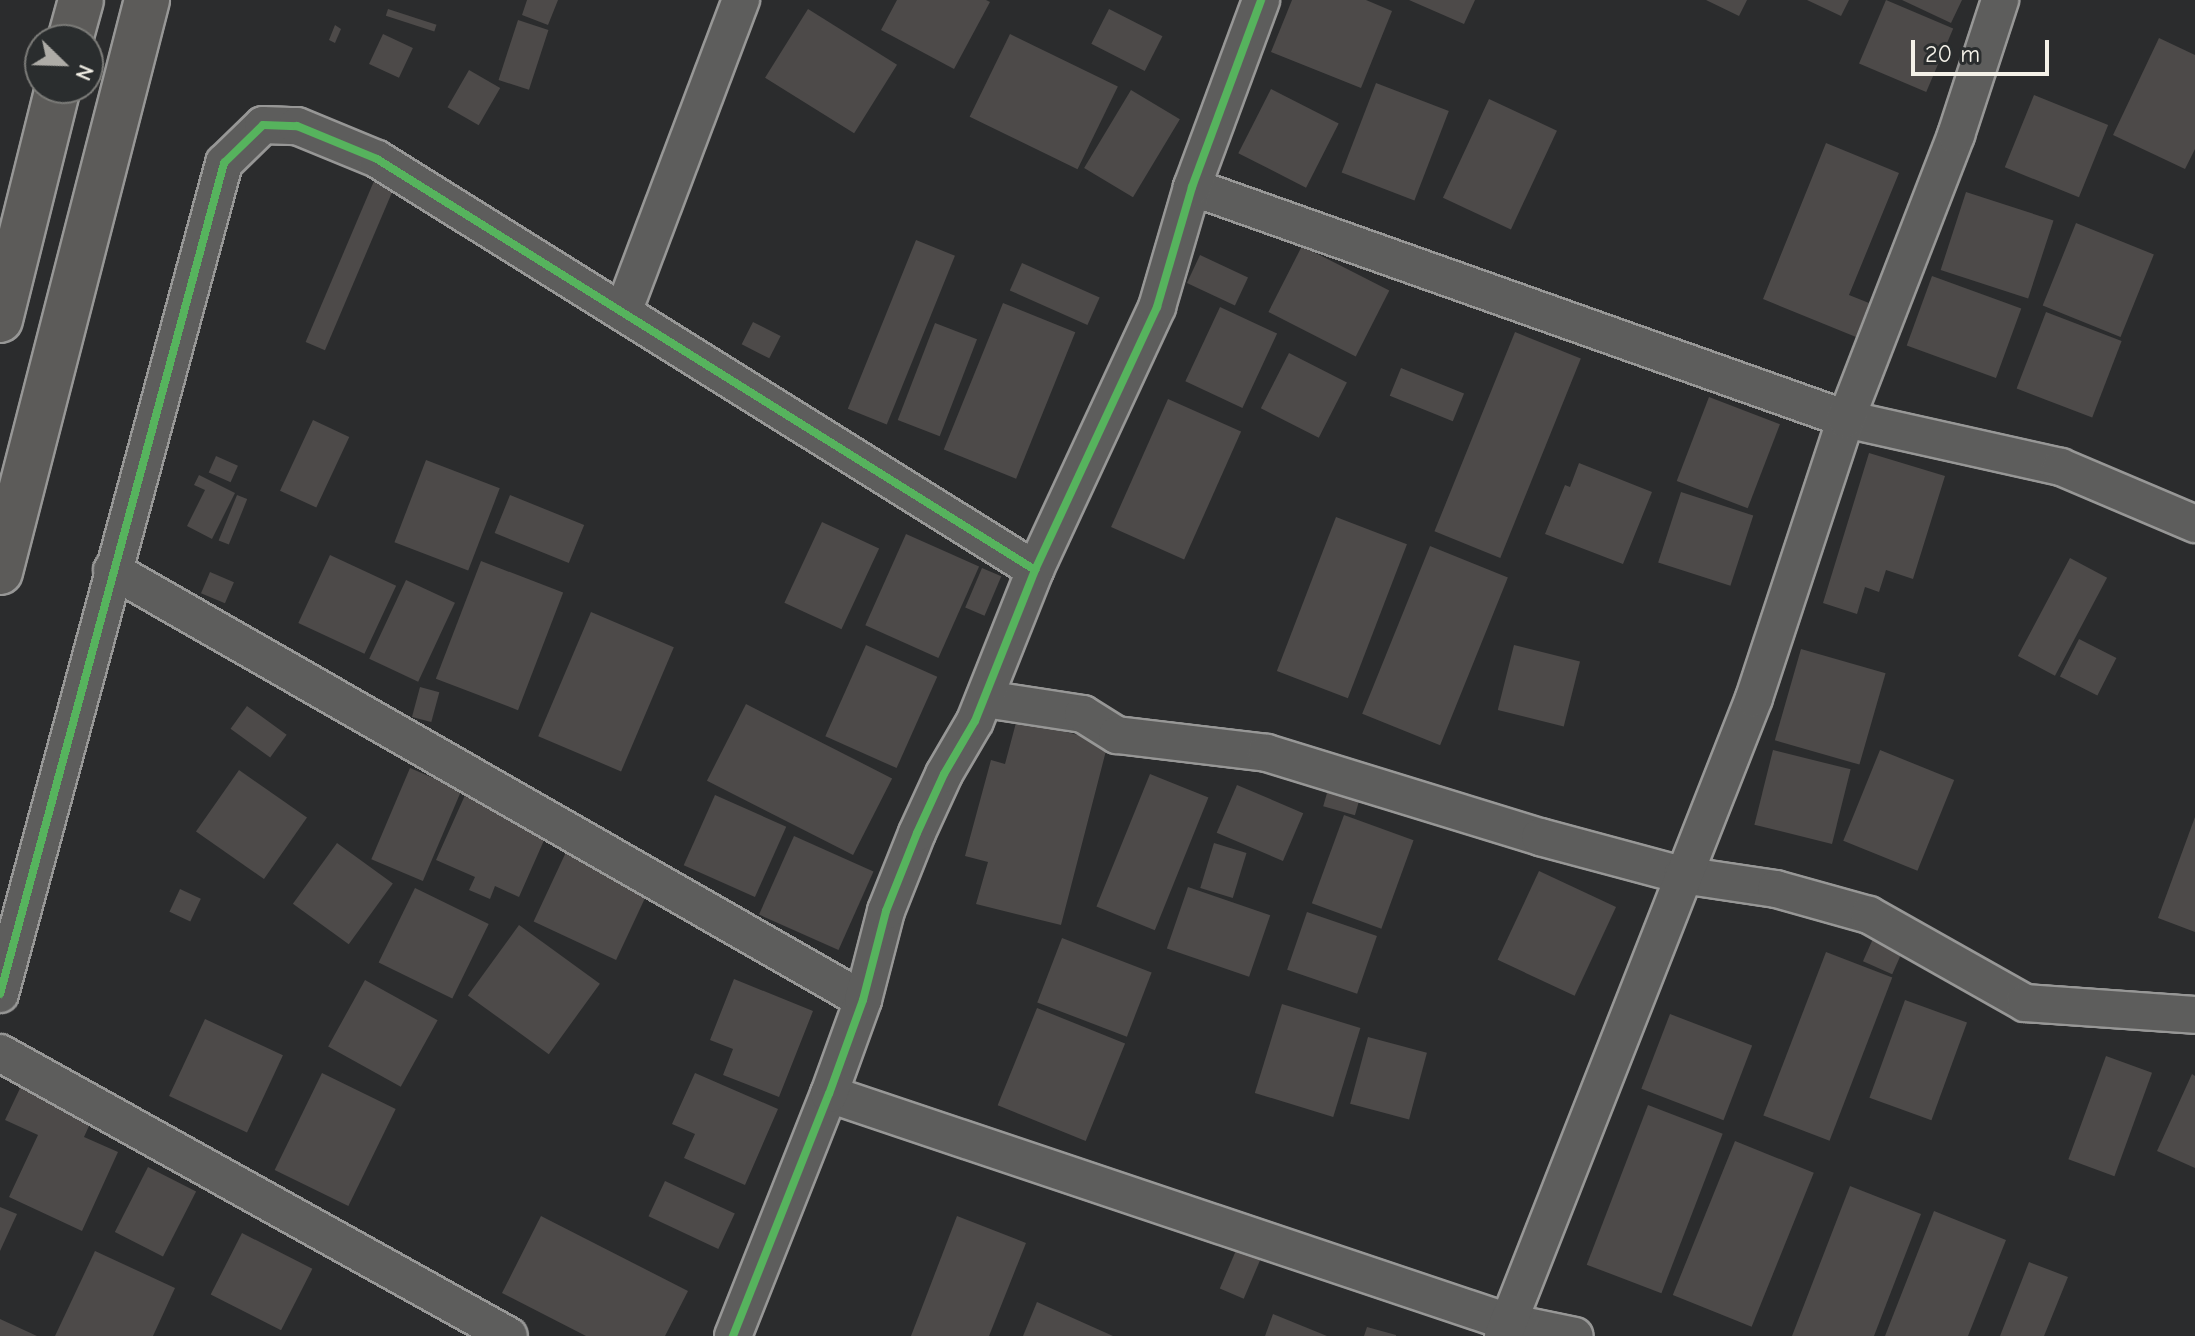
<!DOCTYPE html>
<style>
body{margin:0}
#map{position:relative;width:2195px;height:1336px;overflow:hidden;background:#2b2c2d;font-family:"Comic Neue",sans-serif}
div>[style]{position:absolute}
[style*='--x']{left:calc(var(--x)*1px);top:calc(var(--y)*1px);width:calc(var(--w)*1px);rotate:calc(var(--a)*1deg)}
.building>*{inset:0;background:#4d4a49;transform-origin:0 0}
.roads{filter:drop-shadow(2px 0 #979796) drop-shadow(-2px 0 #979796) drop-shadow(0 2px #979796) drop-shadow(0 -2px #979796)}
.street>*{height:36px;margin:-18px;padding:0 18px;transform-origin:18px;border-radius:18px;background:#5d5d5c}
.highway>*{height:44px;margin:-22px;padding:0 22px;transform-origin:22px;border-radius:22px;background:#5c5b59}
.cycleway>*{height:8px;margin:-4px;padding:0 4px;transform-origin:4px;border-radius:4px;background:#56b35d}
span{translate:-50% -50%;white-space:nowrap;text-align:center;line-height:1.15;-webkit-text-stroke:6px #2a2d2e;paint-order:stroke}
.north{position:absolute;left:24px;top:24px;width:80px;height:80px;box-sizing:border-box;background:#2a2d2e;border:2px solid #7b7b78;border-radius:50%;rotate:113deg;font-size:22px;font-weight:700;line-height:32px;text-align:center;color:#f4f1e8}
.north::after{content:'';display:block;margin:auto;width:28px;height:36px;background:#aeaca7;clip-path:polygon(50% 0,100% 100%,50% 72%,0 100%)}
.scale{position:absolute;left:1911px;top:40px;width:138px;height:36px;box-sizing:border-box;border:4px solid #f4f1e8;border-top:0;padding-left:10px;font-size:24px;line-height:28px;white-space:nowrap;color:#f4f1e8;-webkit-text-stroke:6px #2a2d2e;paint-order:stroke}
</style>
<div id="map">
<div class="building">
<div style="clip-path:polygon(527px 0,558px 0,548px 25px,522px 15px)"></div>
<div style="clip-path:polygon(897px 0,986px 0,990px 2px,954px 69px,881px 30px)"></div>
<div style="clip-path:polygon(1292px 0,1366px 0,1392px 11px,1361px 88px,1271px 52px)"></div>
<div style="clip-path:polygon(1409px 0,1475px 0,1464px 24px)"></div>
<div style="clip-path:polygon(1706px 0,1747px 0,1739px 16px)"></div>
<div style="clip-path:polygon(1807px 0,1849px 0,1841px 16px)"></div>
<div style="left:1886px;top:0;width:73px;height:69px;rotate:23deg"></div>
<div style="clip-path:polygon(1902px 0,1962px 0,1951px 23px)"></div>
<div style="left:388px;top:9px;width:51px;height:7px;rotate:18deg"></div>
<div style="left:808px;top:9px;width:105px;height:81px;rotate:32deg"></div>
<div style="left:1109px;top:9px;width:60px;height:39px;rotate:27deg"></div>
<div style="left:518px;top:20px;width:32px;height:63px;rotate:18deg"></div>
<div style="clip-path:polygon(335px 25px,341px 29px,335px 43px,329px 40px)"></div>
<div style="left:383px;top:34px;width:33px;height:33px;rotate:25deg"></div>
<div style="left:1010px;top:34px;width:120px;height:92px;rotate:26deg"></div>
<div style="clip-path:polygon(2159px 38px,2195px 55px,2195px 149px,2185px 169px,2113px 135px)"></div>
<div style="left:469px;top:70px;width:36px;height:43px;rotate:30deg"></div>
<div style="left:1376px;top:83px;width:78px;height:96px;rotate:21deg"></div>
<div style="left:1271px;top:89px;width:76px;height:72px;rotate:27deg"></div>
<div style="left:1131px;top:90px;width:57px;height:91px;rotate:31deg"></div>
<div style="left:2034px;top:95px;width:80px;height:78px;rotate:22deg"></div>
<div style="left:1489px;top:99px;width:75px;height:109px;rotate:25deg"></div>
<div style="clip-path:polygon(1826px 143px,1899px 173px,1849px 295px,1869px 303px,1856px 337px,1763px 299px)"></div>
<div style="left:374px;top:181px;width:21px;height:175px;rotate:23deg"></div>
<div style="left:1966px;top:192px;width:92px;height:82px;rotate:18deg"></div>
<div style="left:2076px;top:223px;width:84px;height:89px;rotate:22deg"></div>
<div style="left:916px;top:240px;width:42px;height:182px;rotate:22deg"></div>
<div style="left:1302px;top:246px;width:98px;height:74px;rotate:27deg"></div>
<div style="left:1200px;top:255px;width:53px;height:31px;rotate:25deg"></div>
<div style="left:1022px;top:263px;width:85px;height:30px;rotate:24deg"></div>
<div style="left:1932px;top:276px;width:95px;height:74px;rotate:20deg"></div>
<div style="left:1003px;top:303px;width:78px;height:158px;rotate:22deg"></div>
<div style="left:1220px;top:307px;width:63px;height:82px;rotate:25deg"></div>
<div style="left:2046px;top:312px;width:81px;height:82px;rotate:21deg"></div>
<div style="left:753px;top:322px;width:31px;height:25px;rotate:27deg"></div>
<div style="left:935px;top:323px;width:45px;height:104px;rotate:21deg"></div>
<div style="left:1515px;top:332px;width:71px;height:215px;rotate:22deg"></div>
<div style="left:1289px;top:353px;width:65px;height:62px;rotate:27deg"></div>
<div style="left:1401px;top:368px;width:68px;height:30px;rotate:22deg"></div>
<div style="left:1709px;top:397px;width:76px;height:90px;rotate:21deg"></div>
<div style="left:1168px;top:399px;width:80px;height:140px;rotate:24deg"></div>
<div style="left:313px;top:420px;width:40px;height:78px;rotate:25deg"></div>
<div style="clip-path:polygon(1869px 453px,1945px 476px,1913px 579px,1886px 570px,1879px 592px,1865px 587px,1857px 614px,1823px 603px)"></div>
<div style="left:216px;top:456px;width:24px;height:18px;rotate:24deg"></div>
<div style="left:426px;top:460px;width:79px;height:88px;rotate:21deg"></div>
<div style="clip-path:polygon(1579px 463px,1652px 492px,1623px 564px,1545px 534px,1565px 485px,1570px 487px)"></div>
<div style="clip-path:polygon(199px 475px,235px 493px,212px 539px,187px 526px,205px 490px,194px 485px)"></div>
<div style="left:1681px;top:492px;width:76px;height:74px;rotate:18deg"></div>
<div style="left:237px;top:495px;width:11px;height:49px;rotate:22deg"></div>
<div style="left:510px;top:495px;width:80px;height:41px;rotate:22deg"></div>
<div style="left:1336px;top:517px;width:76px;height:165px;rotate:21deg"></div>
<div style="left:822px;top:522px;width:63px;height:89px;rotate:25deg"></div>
<div style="left:906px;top:534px;width:80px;height:100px;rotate:24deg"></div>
<div style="left:1430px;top:546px;width:84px;height:181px;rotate:22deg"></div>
<div style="left:330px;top:555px;width:73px;height:75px;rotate:25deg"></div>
<div style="left:2070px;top:558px;width:42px;height:111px;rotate:28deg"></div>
<div style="left:481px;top:561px;width:88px;height:126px;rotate:21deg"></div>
<div style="left:982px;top:568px;width:21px;height:43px;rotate:23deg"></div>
<div style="left:210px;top:572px;width:26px;height:23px;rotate:23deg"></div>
<div style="left:406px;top:580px;width:54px;height:87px;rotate:25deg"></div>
<div style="left:591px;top:612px;width:90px;height:135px;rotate:23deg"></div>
<div style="left:2079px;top:639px;width:42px;height:42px;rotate:27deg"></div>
<div style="left:866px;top:645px;width:78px;height:100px;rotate:24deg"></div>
<div style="left:1514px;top:645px;width:68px;height:67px;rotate:14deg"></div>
<div style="left:1801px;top:649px;width:88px;height:95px;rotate:16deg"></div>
<div style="left:420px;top:687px;width:20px;height:31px;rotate:15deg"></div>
<div style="left:746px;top:704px;width:164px;height:86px;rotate:27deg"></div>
<div style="left:247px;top:706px;width:49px;height:28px;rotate:36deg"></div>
<div style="clip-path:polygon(1017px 719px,1108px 743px,1061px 925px,976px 904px,988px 862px,965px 856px,991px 760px,1005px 764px)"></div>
<div style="left:1773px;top:750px;width:80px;height:77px;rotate:14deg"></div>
<div style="left:1880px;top:750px;width:80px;height:98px;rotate:22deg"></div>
<div style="left:410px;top:768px;width:56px;height:99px;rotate:23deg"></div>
<div style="left:239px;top:770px;width:83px;height:75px;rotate:35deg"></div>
<div style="left:1150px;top:774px;width:63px;height:143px;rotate:22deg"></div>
<div style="left:1237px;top:785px;width:72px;height:52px;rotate:23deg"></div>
<div style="left:1329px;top:786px;width:33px;height:21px;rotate:16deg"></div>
<div style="clip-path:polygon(466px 793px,549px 829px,519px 897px,495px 886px,490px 899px,469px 890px,475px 877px,436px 860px)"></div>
<div style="left:715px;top:795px;width:78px;height:77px;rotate:24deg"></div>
<div style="left:1344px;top:815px;width:74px;height:94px;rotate:20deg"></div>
<div style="clip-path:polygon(2195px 817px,2195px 932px,2158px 918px)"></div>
<div style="left:794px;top:836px;width:87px;height:86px;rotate:24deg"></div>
<div style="left:337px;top:843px;width:69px;height:75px;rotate:36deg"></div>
<div style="left:1214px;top:843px;width:34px;height:47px;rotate:17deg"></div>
<div style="left:567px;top:850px;width:91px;height:79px;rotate:25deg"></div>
<div style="left:1539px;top:871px;width:85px;height:98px;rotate:25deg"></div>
<div style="left:1188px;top:887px;width:87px;height:65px;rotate:19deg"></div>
<div style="left:415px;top:888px;width:82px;height:83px;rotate:26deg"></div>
<div style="left:180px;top:889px;width:23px;height:25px;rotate:25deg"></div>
<div style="left:1307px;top:912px;width:74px;height:61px;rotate:19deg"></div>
<div style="left:519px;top:925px;width:100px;height:87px;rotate:36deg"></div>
<div style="left:1876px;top:932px;width:32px;height:32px;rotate:24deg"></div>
<div style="left:1062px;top:938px;width:96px;height:69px;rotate:21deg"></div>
<div style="left:1826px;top:952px;width:71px;height:175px;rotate:21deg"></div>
<div style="clip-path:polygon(734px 979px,813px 1011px,779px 1097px,723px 1075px,733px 1049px,710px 1040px)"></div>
<div style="left:365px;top:980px;width:83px;height:76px;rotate:29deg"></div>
<div style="left:1905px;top:1000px;width:66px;height:104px;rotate:20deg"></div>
<div style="left:1282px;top:1004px;width:82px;height:93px;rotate:17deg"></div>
<div style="left:1037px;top:1008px;width:95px;height:105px;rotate:22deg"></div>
<div style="left:1670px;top:1014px;width:88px;height:80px;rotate:21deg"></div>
<div style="left:205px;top:1019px;width:86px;height:85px;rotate:25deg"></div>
<div style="left:1368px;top:1037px;width:61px;height:69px;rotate:15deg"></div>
<div style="left:2106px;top:1056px;width:49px;height:110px;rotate:20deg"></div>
<div style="left:322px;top:1073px;width:82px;height:108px;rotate:26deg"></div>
<div style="clip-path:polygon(695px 1073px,778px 1109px,745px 1185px,684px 1158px,695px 1134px,672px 1124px)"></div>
<div style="clip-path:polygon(2192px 1074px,2195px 1076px,2195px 1168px,2157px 1151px)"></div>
<div style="clip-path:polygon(23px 1082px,94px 1115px,84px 1137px,118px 1152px,82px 1231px,9px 1197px,38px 1135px,5px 1120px)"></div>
<div style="left:1648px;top:1105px;width:80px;height:171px;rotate:21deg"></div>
<div style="left:1735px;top:1141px;width:85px;height:166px;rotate:22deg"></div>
<div style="left:148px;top:1167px;width:54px;height:73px;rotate:27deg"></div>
<div style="left:665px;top:1181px;width:77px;height:39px;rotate:25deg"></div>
<div style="clip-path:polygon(1850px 1186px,1921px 1214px,1874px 1336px,1792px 1336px)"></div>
<div style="clip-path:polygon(0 1207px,17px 1214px,0 1251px)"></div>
<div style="clip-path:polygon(1934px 1211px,2006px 1240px,1968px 1336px,1885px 1336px)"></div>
<div style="clip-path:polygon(541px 1216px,688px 1291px,665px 1336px,586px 1336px,502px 1293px)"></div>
<div style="clip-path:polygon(957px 1216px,1026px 1243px,989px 1336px,911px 1336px)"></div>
<div style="left:242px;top:1233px;width:79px;height:69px;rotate:27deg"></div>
<div style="left:1237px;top:1248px;width:26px;height:44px;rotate:23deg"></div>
<div style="clip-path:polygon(95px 1251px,175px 1288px,153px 1336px,55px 1336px)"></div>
<div style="clip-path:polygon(2029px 1262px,2068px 1277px,2044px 1336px,2000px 1336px)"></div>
<div style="clip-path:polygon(1037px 1302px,1113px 1336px,1023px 1336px)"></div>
<div style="clip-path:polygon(1273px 1314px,1327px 1336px,1265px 1336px)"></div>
<div style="clip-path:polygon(0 1319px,37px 1336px,0 1336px)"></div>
<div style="clip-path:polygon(1367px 1327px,1396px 1335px,1396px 1336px,1364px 1336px)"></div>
</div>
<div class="roads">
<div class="street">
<div style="--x:1192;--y:187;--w:694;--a:19.53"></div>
<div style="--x:1846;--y:419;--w:220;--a:12.6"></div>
<div style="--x:2061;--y:467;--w:146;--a:23"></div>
<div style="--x:623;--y:312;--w:334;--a:-69.3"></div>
<div style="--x:112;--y:570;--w:865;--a:29.79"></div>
<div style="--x:985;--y:699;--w:99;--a:8.7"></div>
<div style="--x:1083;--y:714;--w:40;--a:32"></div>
<div style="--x:1117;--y:735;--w:151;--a:6.8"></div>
<div style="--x:1267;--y:753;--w:286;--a:17.1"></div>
<div style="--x:1540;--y:837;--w:147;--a:15"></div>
<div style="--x:1682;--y:875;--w:95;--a:8.5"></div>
<div style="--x:1776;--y:889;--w:97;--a:15.6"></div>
<div style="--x:1869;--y:915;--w:179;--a:29.4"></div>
<div style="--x:2025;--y:1003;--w:170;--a:4"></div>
<div style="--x:0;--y:994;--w:861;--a:-74.91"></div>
<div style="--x:224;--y:163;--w:54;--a:-44.3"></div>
<div style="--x:263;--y:125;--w:34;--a:2"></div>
<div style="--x:297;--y:126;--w:87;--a:22.4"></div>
<div style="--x:377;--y:159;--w:776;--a:31.99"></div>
<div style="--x:0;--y:1053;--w:582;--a:29.07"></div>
<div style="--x:829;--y:1094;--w:716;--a:18.56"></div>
<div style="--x:1508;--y:1322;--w:68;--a:11.8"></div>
<div style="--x:733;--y:1336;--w:260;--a:-68.4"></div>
<div style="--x:829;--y:1094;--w:100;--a:-70.1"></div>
<div style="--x:863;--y:1000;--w:92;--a:-75.5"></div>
<div style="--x:886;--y:911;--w:84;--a:-68.3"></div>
<div style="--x:917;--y:833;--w:65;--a:-65.4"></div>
<div style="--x:944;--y:774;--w:61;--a:-59.7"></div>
<div style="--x:975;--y:721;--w:162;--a:-68.3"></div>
<div style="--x:1035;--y:570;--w:290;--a:-65.1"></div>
<div style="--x:1157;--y:307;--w:125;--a:-73.7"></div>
<div style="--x:1192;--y:187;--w:199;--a:-69.7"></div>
<div style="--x:1503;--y:1336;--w:686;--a:-68.52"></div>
<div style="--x:1754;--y:698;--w:294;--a:-71.8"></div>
<div style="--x:1846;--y:419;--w:305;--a:-68.8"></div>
<div style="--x:1956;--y:135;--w:142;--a:-71.9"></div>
</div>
<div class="highway">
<div style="--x:70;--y:40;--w:41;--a:-74.6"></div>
<div style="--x:0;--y:320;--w:239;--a:-76"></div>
<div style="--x:0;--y:572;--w:591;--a:-75.59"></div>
</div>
</div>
<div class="cycleway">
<div style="--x:0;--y:994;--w:861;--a:-74.91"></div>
<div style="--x:224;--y:163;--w:54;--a:-44.3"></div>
<div style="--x:263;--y:125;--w:34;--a:2"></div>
<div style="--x:297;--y:126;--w:87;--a:22.4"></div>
<div style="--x:377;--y:159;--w:776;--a:31.99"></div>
<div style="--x:733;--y:1336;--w:260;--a:-68.4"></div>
<div style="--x:829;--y:1094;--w:100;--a:-70.1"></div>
<div style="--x:863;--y:1000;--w:92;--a:-75.5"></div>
<div style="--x:886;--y:911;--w:84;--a:-68.3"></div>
<div style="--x:917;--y:833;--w:65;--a:-65.4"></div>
<div style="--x:944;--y:774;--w:61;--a:-59.7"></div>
<div style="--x:975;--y:721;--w:162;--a:-68.3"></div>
<div style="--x:1035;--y:570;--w:290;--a:-65.1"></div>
<div style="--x:1157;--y:307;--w:125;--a:-73.7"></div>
<div style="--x:1192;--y:187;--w:199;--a:-69.7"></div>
</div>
<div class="north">N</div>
<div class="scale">20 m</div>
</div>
